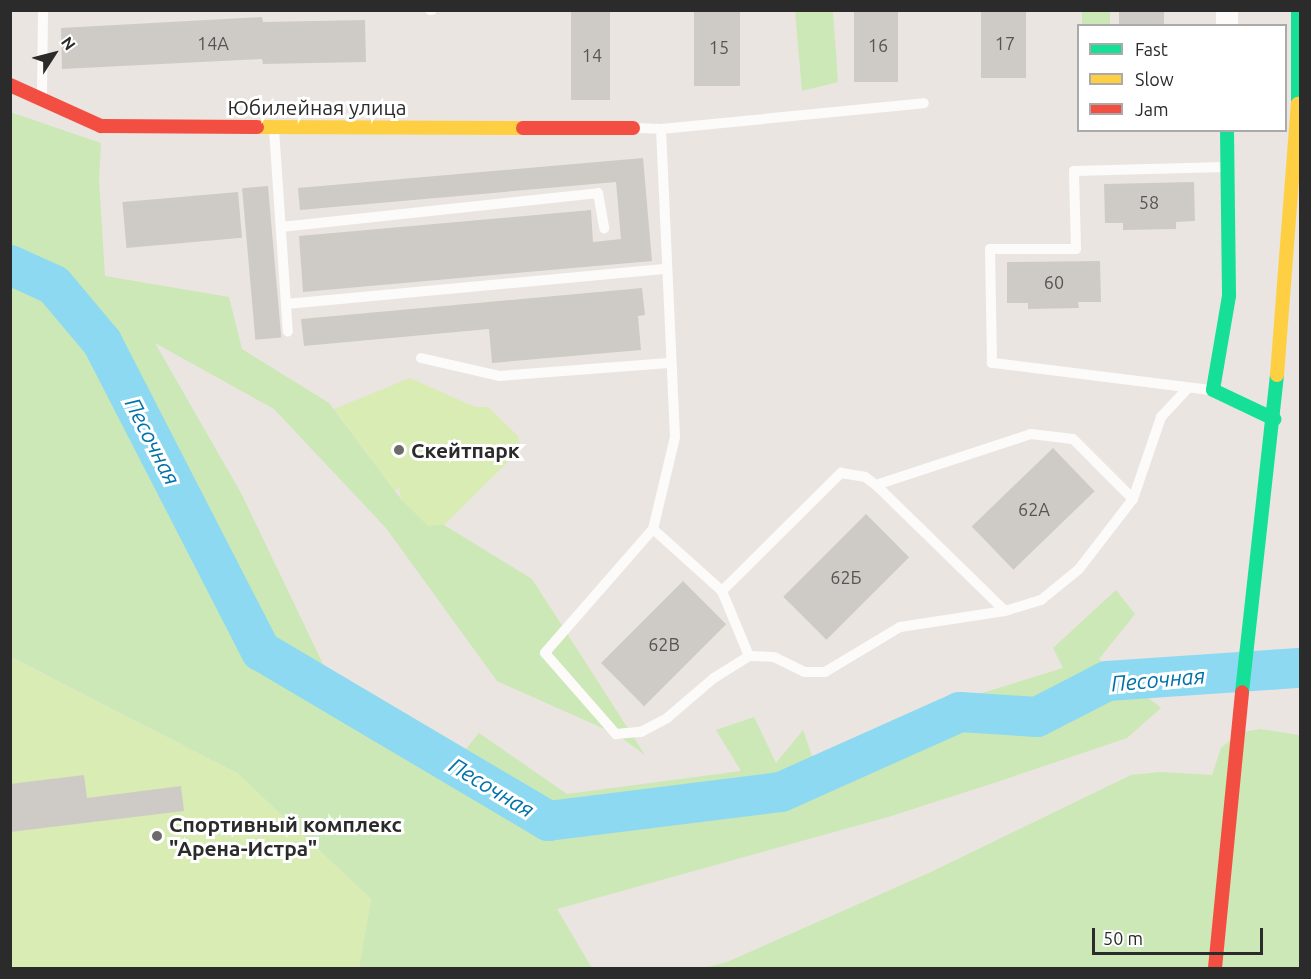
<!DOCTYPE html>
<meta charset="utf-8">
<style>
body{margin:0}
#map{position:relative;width:1311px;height:979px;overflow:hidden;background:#eae5e0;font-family:Ubuntu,sans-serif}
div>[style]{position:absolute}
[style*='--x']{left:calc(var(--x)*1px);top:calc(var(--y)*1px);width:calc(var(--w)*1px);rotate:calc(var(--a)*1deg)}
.green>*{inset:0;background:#cbe8b6;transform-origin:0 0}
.pitch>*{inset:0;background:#d8ecb3}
.river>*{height:40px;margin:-20px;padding:0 20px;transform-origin:20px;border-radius:20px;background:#8dd9f2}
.building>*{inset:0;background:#cecbc7;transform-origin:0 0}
.lane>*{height:10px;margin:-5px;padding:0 5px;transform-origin:5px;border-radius:5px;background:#fcfbfa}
.street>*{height:22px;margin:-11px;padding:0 11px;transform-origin:11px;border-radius:11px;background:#fcfbfa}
.fast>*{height:14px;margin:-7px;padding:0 7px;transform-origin:7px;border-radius:7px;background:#16e098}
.slow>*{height:14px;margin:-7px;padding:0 7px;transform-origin:7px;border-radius:7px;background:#ffcf43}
.jam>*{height:14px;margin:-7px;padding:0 7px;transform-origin:7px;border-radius:7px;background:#f24e42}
.dots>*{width:16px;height:16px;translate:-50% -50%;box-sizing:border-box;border:3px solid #fff;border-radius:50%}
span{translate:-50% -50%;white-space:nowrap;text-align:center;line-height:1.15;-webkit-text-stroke:6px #fff;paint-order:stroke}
.number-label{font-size:18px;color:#565554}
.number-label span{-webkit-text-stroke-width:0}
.street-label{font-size:21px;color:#2b2b2b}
.poi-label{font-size:21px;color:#2b2b2b;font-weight:700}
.left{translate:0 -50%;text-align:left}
.water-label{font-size:22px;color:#0172a9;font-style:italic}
.frame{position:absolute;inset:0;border:12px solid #2b2b2b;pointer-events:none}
.legend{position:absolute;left:1077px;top:24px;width:210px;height:108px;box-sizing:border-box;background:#fff;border:2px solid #aaa;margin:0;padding:8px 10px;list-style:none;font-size:18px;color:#2b2b2b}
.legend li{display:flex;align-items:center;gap:12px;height:30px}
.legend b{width:30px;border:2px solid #aaa}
.north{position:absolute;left:24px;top:24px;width:60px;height:60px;-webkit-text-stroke:4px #fff;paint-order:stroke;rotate:54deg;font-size:16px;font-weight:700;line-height:24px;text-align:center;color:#2b2b2b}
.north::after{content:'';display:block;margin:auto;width:21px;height:27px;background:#2b2b2b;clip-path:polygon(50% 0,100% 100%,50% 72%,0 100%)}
.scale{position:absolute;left:1092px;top:928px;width:171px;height:27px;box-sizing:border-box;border:3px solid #2b2b2b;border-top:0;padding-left:8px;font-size:18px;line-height:21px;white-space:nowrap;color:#2b2b2b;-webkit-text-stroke:4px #fff;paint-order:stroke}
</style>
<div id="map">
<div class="green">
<div style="clip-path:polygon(795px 11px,833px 11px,838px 82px,802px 91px)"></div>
<div style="left:1082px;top:11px;width:28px;height:14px"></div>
<div style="clip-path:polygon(10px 112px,101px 143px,99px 179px,105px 276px,229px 297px,242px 349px,329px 403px,401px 499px,428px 525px,444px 525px,532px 579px,645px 755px,616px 734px,497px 681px,386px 528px,274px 409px,155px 343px,241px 493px,323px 664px,444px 776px,479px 733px,567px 794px,741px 771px,716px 730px,754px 717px,776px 763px,803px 730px,822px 785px,942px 733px,966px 698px,1063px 668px,1053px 648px,1116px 590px,1135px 614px,1099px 659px,1161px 708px,1127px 738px,997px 782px,888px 817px,557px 909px,592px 968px,359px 968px,371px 899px,237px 773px,11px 657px)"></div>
<div style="clip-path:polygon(1300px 727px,1300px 968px,703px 968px,727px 962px,931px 872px,1131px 775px,1160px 772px,1212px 775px,1221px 748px,1238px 733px,1260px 729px,1299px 735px)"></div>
</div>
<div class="pitch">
<div style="clip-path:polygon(410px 378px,475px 407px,488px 407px,518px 436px,521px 449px,444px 525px,428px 526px,401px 499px,399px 487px,395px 491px,334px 409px)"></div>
<div style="clip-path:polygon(10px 657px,237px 773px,371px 899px,359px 968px,11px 968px)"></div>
</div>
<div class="river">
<div style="--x:10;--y:265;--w:48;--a:24.4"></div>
<div style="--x:54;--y:285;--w:75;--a:49.9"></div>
<div style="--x:102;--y:342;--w:348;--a:62.8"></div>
<div style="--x:261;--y:651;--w:334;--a:30.6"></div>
<div style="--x:548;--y:821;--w:235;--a:-7.1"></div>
<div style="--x:781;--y:792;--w:196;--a:-24.1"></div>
<div style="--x:960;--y:712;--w:77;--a:3.7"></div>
<div style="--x:1037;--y:717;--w:79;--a:-27.2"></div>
<div style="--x:1107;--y:681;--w:193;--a:-3.9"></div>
</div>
<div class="building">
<div style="left:571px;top:10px;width:39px;height:90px"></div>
<div style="left:694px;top:10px;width:46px;height:76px"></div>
<div style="left:854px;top:10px;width:44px;height:72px"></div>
<div style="left:981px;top:10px;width:45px;height:68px"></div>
<div style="left:1119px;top:10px;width:45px;height:16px"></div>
<div style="clip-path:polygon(262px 17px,263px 22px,365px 20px,366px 62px,263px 64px,262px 59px,62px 69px,61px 28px)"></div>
<div style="clip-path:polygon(643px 158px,652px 261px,303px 292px,299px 236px,591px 210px,593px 242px,621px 239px,616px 182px,300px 210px,298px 188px)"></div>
<div style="clip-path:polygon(1194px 182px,1195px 221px,1176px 222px,1176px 229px,1123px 230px,1123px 223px,1105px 223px,1104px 184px)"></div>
<div style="left:268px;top:186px;width:152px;height:26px;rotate:85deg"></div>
<div style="left:238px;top:192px;width:46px;height:116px;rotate:85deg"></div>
<div style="clip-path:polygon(1100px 261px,1101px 302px,1078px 302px,1079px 308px,1028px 309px,1028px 303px,1007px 303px,1007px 262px)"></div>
<div style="clip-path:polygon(642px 288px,645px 315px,638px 316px,641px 350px,492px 363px,489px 329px,304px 346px,301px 319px)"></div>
<div style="left:1053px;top:448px;width:60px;height:113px;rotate:46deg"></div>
<div style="left:866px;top:514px;width:61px;height:117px;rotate:45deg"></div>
<div style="left:683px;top:581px;width:61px;height:116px;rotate:45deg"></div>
<div style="clip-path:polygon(84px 775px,87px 798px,181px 786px,184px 811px,10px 832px,10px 784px)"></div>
</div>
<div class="lane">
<div style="--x:430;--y:10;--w:2;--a:0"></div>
<div style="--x:42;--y:94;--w:84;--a:-89.3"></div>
<div style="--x:636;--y:128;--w:25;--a:2"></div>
<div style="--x:661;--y:129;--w:308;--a:87.4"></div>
<div style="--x:675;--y:437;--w:95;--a:103.4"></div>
<div style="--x:274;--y:129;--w:203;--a:86.1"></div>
<div style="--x:661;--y:129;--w:264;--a:-5.6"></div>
<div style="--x:281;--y:227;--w:319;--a:-6.1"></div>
<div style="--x:598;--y:193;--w:36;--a:80"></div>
<div style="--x:286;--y:304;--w:382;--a:-5.3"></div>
<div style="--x:421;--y:358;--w:80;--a:13"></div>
<div style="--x:499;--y:376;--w:170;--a:-4.4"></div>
<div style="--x:1210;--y:390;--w:220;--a:-172.9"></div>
<div style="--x:992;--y:363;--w:114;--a:-91"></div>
<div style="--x:990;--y:249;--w:86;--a:0"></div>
<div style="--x:1076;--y:249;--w:78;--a:-91.5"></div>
<div style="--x:1074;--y:171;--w:151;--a:-1.5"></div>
<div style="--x:876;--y:485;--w:163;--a:-18.2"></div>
<div style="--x:1031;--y:434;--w:42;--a:6.8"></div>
<div style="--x:1073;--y:439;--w:85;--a:45"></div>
<div style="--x:722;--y:591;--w:168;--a:-44.8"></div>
<div style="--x:841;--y:473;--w:24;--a:9"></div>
<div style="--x:865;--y:477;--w:14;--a:36"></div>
<div style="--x:876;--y:485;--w:180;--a:44.3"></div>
<div style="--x:749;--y:656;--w:70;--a:-112.6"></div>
<div style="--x:722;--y:591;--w:93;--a:-138.1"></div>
<div style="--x:653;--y:529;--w:164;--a:131.1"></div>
<div style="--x:545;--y:653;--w:108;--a:48.8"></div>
<div style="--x:616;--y:734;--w:25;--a:-5"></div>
<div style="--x:641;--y:732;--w:30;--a:-28"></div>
<div style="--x:667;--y:718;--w:62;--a:-40.4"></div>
<div style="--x:714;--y:678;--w:41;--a:-32.2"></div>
<div style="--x:749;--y:656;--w:25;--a:2"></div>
<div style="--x:774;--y:657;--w:34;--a:26"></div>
<div style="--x:805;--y:672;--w:20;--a:0"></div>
<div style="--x:825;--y:672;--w:87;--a:-31"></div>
<div style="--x:900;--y:627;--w:106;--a:-8.7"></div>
<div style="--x:1005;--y:611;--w:38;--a:-17"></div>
<div style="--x:1041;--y:600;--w:49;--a:-39.2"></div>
<div style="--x:1079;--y:569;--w:88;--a:-52.4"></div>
<div style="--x:1133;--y:499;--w:87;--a:-71.1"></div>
<div style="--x:1161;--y:417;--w:40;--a:-47"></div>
</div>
<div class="street">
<div style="--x:1227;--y:10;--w:16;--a:90"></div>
</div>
<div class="fast">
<div style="--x:1298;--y:104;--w:94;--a:-90"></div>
<div style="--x:1227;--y:130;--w:166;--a:89.3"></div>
<div style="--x:1229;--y:296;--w:95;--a:99.7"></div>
<div style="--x:1213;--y:390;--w:68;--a:25.4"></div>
<div style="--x:1242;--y:692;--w:319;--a:-83.7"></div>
</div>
<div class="slow">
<div style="--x:257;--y:127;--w:266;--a:0.2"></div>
<div style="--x:1277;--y:375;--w:272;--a:-85.6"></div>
</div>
<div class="jam">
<div style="--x:10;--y:85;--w:100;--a:24.3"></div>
<div style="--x:101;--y:126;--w:156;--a:0.4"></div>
<div style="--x:523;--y:128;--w:110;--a:0"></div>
<div style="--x:1215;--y:968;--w:277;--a:-84.4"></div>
</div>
<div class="dots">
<div style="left:399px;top:450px;background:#6e6c6a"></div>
<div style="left:157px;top:836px;background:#6e6c6a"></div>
</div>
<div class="number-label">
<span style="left:213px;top:43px">14А</span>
<span style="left:1005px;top:43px">17</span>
<span style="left:878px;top:45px">16</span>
<span style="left:719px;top:47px">15</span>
<span style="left:592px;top:55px">14</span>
<span style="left:1149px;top:202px">58</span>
<span style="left:1054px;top:282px">60</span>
<span style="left:1034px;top:509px">62А</span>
<span style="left:846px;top:577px">62Б</span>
<span style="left:664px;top:644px">62В</span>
</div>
<div class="street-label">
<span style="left:317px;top:107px">Юбилейная улица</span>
</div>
<div class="poi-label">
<span class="left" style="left:411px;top:450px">Скейтпарк</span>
<span class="left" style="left:169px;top:836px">Спортивный комплекс<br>"Арена-Истра"</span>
</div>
<div class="water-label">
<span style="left:153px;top:441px;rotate:63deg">Песочная</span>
<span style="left:1158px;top:679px;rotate:-5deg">Песочная</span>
<span style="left:492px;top:787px;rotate:31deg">Песочная</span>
</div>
<div class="frame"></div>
<ul class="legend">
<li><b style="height:8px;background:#16e098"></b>Fast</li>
<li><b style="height:8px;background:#ffcf43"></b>Slow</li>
<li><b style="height:8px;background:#f24e42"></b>Jam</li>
</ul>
<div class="north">N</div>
<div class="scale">50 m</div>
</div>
